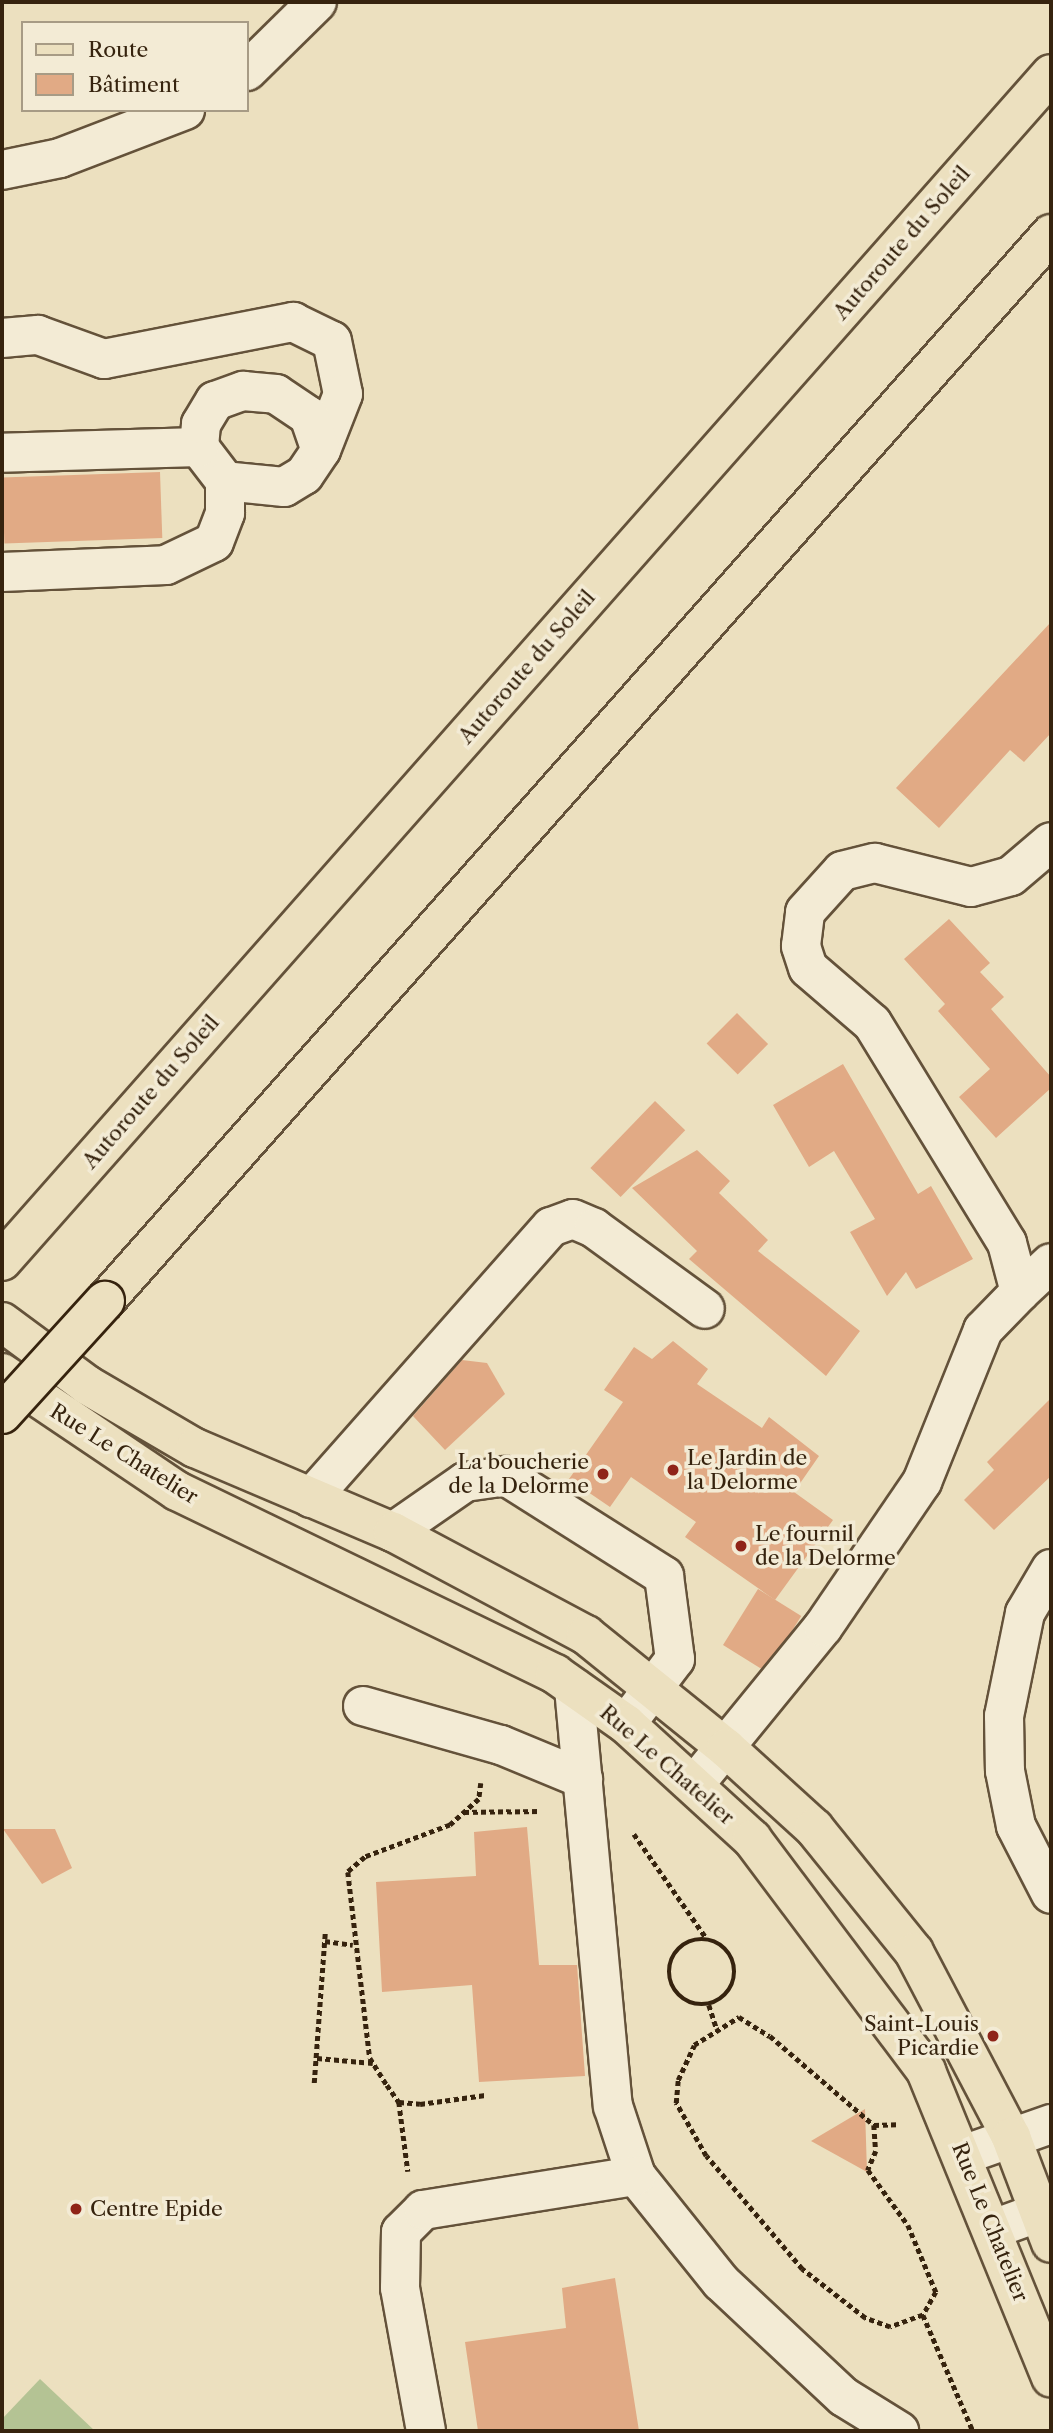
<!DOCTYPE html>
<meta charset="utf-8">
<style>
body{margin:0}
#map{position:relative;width:1053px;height:2433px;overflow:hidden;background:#ece0bf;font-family:"Libre Caslon Text",serif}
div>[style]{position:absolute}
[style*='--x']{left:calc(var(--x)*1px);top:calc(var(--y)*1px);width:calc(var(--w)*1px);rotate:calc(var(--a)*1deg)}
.green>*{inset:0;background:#b4c394}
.building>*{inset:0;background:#e1aa85;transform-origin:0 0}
.path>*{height:4.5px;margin-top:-2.25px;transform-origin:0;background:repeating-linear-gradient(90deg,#36230e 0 5px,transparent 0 8.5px)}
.path>.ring{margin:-2.25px;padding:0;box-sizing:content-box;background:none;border:4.5px solid #36230e;border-radius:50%}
.roads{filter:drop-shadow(2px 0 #64523a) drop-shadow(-2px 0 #64523a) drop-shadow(0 2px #64523a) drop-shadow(0 -2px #64523a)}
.minor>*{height:38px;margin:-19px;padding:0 19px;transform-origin:19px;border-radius:19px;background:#f3ebd5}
.major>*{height:38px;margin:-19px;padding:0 19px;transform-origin:19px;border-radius:19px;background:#ece0bf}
.highway>*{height:38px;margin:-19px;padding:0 19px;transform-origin:19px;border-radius:19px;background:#ece0bf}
.bridges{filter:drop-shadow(2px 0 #36230e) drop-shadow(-2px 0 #36230e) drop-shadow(0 2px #36230e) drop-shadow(0 -2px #36230e)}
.highway-bridge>*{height:38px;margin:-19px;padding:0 19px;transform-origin:19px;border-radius:19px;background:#ece0bf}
.dots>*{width:19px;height:19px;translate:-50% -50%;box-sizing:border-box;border:4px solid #f3ebd5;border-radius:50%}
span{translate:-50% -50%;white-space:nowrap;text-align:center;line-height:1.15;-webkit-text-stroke:7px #f3ebd5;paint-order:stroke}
.street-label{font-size:21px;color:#36230e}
.poi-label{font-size:21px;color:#36230e}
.left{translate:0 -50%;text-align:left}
.right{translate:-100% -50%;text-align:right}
.frame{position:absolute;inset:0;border:4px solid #36230e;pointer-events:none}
.legend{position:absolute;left:21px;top:21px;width:228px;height:91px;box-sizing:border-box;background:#f3ebd5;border:2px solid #a79b85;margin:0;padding:9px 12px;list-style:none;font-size:21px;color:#36230e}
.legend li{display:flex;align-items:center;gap:14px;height:35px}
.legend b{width:35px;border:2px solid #a79b85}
</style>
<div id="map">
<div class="green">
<div style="clip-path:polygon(40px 2379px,95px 2431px,2px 2431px,2px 2419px)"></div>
</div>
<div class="building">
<div style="left:160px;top:472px;width:66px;height:158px;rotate:88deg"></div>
<div style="clip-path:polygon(1051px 622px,1051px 733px,1024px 762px,1010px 750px,939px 828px,896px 788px)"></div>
<div style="clip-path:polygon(949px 919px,990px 963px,980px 972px,1004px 997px,991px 1009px,1051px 1077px,1051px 1088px,996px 1138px,959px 1097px,990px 1069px,938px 1011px,945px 1004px,904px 959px)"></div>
<div style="left:737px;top:1013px;width:44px;height:43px;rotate:45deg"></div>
<div style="clip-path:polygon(843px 1064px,918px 1194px,931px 1186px,973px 1259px,916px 1289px,906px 1272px,887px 1296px,850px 1232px,875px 1219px,834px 1151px,809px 1167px,773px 1105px)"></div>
<div style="left:655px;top:1101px;width:42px;height:93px;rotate:44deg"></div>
<div style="clip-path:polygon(697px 1150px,730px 1181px,719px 1193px,768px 1240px,758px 1251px,860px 1331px,826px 1376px,689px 1259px,697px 1251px,632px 1188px)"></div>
<div style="clip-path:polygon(673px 1341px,708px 1369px,697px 1384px,762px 1428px,769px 1417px,819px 1456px,794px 1492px,833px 1520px,775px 1600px,685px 1537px,696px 1522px,631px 1477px,610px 1507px,569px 1479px,623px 1402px,604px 1390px,634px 1347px,652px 1359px)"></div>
<div style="clip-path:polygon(462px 1360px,487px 1363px,505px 1394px,445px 1450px,413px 1416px)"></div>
<div style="clip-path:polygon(1051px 1398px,1051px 1476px,994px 1530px,964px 1500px,994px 1470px,987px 1462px)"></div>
<div style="left:758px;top:1589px;width:51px;height:66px;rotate:32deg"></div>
<div style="clip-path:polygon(527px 1827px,539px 1965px,577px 1965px,585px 2076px,479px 2082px,472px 1985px,382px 1992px,376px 1882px,476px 1876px,474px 1832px)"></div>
<div style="clip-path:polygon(3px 1829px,55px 1829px,72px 1868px,42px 1884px)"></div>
<div style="clip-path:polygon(865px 2109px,867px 2172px,811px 2141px)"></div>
<div style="clip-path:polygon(615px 2278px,639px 2431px,478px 2431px,465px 2342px,566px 2328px,562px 2288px)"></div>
</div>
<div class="path">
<div style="--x:481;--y:1783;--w:16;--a:97"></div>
<div style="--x:479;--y:1799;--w:39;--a:138"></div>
<div style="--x:450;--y:1825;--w:91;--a:159.4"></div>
<div style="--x:365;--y:1857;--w:23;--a:139"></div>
<div style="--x:348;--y:1872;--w:187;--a:83.3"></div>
<div style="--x:370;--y:2058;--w:32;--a:58"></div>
<div style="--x:387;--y:2085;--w:21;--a:55"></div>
<div style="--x:399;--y:2102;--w:21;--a:5"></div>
<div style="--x:420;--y:2104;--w:66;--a:-7.9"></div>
<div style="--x:464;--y:1812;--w:76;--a:-0.8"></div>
<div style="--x:634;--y:1834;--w:128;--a:55.2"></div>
<div class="ring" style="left:669px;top:1939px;width:61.5px;height:61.5px"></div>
<div style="--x:325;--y:1941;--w:28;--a:8"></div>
<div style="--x:709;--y:2005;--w:23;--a:72"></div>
<div style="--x:739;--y:2017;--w:36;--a:32"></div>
<div style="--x:770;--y:2036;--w:137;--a:40.6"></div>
<div style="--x:874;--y:2125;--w:26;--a:86"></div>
<div style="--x:876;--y:2151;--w:21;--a:113"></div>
<div style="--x:868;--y:2170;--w:68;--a:54"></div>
<div style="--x:908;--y:2225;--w:73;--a:67.3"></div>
<div style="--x:936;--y:2292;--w:26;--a:119"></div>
<div style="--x:923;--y:2315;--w:35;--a:160"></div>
<div style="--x:890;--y:2327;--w:27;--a:-160"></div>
<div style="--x:865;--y:2318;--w:80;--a:-142.1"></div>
<div style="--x:802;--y:2269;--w:148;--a:-130.3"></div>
<div style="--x:706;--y:2156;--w:61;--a:-119.5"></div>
<div style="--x:676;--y:2103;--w:23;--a:-85"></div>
<div style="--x:678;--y:2080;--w:38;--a:-65"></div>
<div style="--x:694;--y:2045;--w:53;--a:-31.9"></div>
<div style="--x:317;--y:2058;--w:56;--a:5.1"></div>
<div style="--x:314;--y:2083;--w:151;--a:-85.8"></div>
<div style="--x:399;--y:2102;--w:70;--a:82.6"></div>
<div style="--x:874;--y:2125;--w:24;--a:-2"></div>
<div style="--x:923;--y:2315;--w:126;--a:66.7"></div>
</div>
<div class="roads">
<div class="minor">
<div style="--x:247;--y:71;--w:98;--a:-44.6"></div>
<div style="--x:2;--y:170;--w:59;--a:-11.7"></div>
<div style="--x:60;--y:158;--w:134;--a:-21"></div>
<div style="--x:2;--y:338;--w:36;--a:-5"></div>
<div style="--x:38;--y:335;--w:70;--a:20"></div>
<div style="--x:104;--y:359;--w:193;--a:-11.1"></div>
<div style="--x:293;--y:322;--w:43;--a:26"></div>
<div style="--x:332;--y:341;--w:54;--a:78.3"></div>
<div style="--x:343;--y:394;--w:60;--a:111.4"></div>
<div style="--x:321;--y:450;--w:30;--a:124"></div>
<div style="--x:304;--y:475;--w:23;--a:149"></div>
<div style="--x:284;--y:487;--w:59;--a:-174.2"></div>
<div style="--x:225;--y:481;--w:43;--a:-127.4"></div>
<div style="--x:199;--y:447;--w:197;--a:178.3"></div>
<div style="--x:199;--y:447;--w:23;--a:-85"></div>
<div style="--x:201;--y:424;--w:27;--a:-59"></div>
<div style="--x:215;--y:401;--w:30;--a:-20"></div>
<div style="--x:243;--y:391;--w:33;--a:5"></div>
<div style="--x:276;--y:394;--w:40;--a:34"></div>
<div style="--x:309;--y:416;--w:36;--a:71"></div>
<div style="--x:2;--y:572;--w:164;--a:-2.4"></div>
<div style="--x:166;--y:565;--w:53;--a:-25.6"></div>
<div style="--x:214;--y:542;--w:31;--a:-69"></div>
<div style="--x:225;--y:513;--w:32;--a:-90"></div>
<div style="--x:1020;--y:1292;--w:42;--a:-43.1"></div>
<div style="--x:311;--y:1498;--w:362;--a:-48.5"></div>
<div style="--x:551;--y:1227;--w:23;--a:-20"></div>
<div style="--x:573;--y:1219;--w:23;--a:23"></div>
<div style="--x:594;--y:1228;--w:137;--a:36.1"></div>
<div style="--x:393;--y:1532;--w:88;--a:-34.8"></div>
<div style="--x:465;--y:1482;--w:41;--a:-8.3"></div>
<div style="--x:506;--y:1476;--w:187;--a:32.3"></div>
<div style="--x:664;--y:1576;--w:84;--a:82.5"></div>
<div style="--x:675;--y:1659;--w:81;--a:127"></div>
<div style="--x:1051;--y:1569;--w:51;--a:120.6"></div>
<div style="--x:1025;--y:1613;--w:105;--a:101.5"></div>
<div style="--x:1004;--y:1716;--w:55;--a:89"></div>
<div style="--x:1005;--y:1771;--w:56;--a:78.7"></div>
<div style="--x:1016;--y:1826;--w:76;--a:62.8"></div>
<div style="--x:574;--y:1688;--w:420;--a:84.7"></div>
<div style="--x:613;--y:2106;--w:74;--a:71.8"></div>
<div style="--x:636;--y:2176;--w:136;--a:51.3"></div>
<div style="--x:721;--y:2282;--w:168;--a:43.1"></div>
<div style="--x:844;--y:2397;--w:65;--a:31.7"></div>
<div style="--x:363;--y:1706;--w:143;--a:15.8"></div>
<div style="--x:501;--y:1745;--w:89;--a:22.5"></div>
<div style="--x:694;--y:1785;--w:204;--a:-50.8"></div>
<div style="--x:823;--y:1627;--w:176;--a:-55.7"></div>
<div style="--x:922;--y:1482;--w:164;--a:-68.1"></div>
<div style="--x:983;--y:1330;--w:53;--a:-45.8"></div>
<div style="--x:1020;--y:1292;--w:51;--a:-104.9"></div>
<div style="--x:1007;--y:1243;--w:258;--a:-121.5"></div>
<div style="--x:872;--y:1023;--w:84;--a:-139.3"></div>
<div style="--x:808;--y:968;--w:23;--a:-108"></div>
<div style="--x:801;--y:946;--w:34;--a:-83"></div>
<div style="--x:805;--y:912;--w:55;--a:-47.9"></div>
<div style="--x:842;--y:871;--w:34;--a:-14"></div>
<div style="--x:875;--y:863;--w:99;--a:14"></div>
<div style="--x:971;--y:887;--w:41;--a:-15.4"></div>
<div style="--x:1011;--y:876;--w:52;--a:-40.4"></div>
<div style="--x:963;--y:2155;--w:93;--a:-19.4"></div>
<div style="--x:993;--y:2229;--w:62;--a:-19.9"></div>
<div style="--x:426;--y:2431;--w:145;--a:-100.3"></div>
<div style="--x:400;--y:2288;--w:56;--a:-89"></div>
<div style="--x:401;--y:2232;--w:31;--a:-45"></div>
<div style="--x:423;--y:2210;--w:216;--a:-9.1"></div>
</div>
<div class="major">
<div style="--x:2;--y:1322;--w:106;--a:36.5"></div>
<div style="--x:87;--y:1385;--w:125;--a:30.3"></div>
<div style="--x:195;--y:1448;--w:215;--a:23"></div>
<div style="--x:393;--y:1532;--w:219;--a:28.1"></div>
<div style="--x:586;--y:1635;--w:180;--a:38.9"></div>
<div style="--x:726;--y:1748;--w:119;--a:42.3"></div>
<div style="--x:814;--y:1828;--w:159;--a:51.1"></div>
<div style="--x:914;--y:1952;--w:209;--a:62.3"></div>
<div style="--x:1011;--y:2137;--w:113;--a:69.3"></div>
<div style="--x:2;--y:1373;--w:211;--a:34"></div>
<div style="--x:177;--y:1491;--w:420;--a:25.8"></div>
<div style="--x:555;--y:1674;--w:87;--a:35.2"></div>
<div style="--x:626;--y:1724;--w:171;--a:42.4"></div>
<div style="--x:752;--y:1839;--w:290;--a:53.1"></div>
<div style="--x:926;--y:2071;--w:331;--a:67.8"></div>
</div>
<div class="highway">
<div style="--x:2;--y:1261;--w:1584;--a:-48.53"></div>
<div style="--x:105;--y:1301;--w:1426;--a:-48.44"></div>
</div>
</div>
<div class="bridges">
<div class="highway-bridge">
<div style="--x:2;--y:1414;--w:153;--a:-47.7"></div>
</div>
</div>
<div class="dots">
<div style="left:673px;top:1470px;background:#8f2418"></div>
<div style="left:603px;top:1474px;background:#8f2418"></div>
<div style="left:741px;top:1546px;background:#8f2418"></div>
<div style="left:993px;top:2036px;background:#8f2418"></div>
<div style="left:76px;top:2209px;background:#8f2418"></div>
</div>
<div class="street-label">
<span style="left:902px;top:243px;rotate:-49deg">Autoroute du Soleil</span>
<span style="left:527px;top:667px;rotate:-49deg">Autoroute du Soleil</span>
<span style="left:151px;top:1092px;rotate:-49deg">Autoroute du Soleil</span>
<span style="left:124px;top:1454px;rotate:32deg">Rue Le Chatelier</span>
<span style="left:667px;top:1765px;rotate:41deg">Rue Le Chatelier</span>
<span style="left:990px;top:2222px;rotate:68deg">Rue Le Chatelier</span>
</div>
<div class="poi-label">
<span class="left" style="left:687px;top:1470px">Le Jardin de<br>la Delorme</span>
<span class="right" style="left:589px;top:1474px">La boucherie<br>de la Delorme</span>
<span class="left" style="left:755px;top:1546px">Le fournil<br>de la Delorme</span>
<span class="right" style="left:979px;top:2036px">Saint-Louis<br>Picardie</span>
<span class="left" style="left:90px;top:2209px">Centre Epide</span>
</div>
<div class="frame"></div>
<ul class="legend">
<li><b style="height:9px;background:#ece0bf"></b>Route</li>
<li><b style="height:19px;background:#e1aa85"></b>Bâtiment</li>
</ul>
</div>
